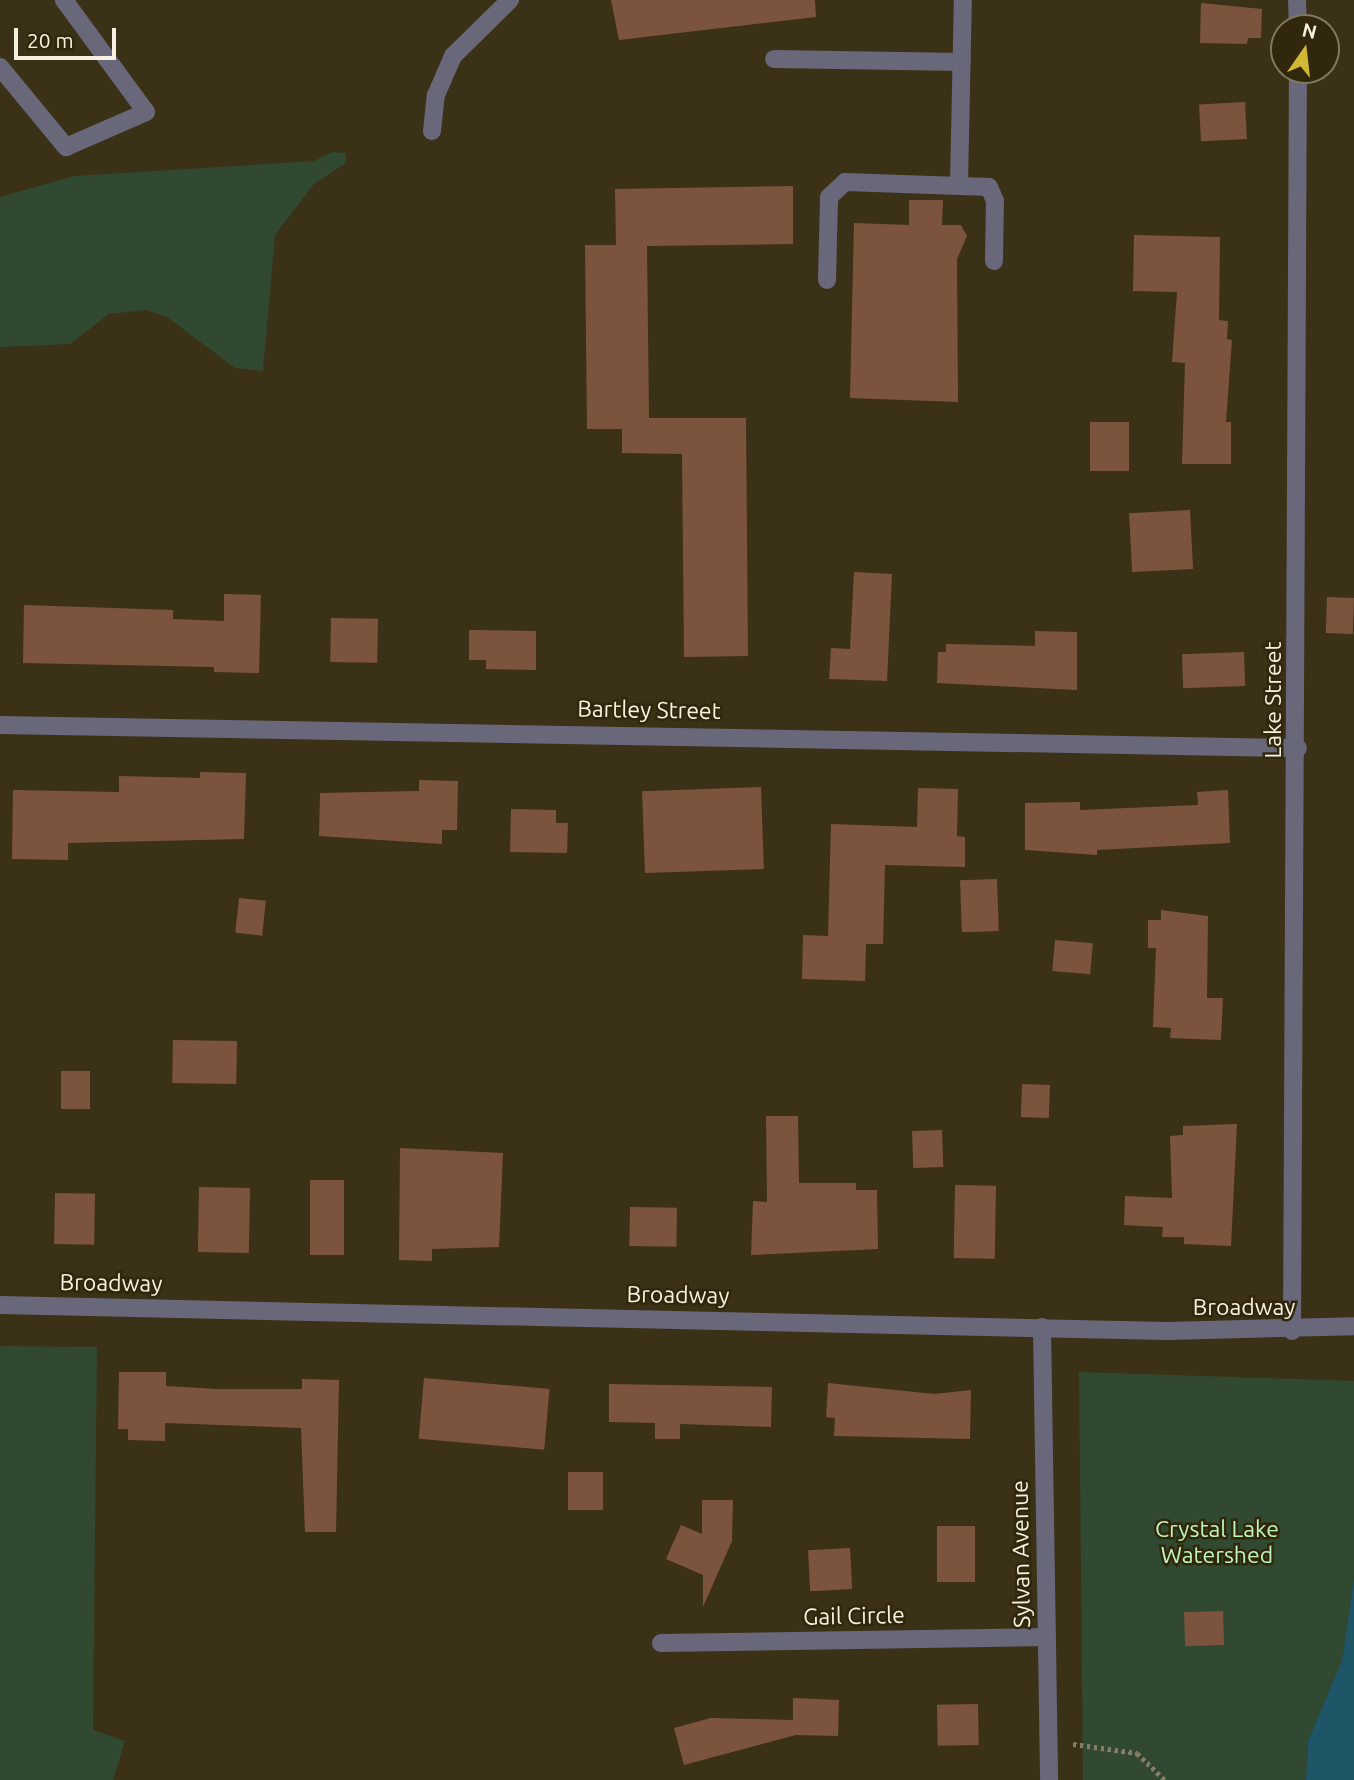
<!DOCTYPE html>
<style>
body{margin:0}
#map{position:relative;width:1354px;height:1780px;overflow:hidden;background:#3b3116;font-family:Ubuntu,sans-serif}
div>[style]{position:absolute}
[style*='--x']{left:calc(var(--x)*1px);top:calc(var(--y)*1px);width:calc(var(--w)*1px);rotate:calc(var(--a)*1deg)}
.green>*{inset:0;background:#304930}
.water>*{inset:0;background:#1e5567}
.building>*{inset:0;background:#7c543d;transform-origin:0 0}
.path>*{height:4.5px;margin-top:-2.25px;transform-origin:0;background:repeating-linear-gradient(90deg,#857d66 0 3.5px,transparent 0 7px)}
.minor>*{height:18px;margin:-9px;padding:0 9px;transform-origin:9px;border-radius:9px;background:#69677a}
span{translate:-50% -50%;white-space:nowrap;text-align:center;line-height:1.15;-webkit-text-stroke:5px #30270c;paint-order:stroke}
.street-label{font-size:23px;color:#f7f1e1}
.park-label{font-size:23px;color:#bef5bd}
.north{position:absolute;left:1270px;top:14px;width:70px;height:70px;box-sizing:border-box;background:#30270c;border:2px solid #807861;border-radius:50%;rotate:14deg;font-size:19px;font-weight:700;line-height:28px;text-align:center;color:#f7f1e1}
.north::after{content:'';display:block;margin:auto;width:24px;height:32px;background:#d1b736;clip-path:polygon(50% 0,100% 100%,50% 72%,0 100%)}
.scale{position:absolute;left:14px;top:28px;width:102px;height:32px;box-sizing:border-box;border:4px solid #f7f1e1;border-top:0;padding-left:9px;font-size:21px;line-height:24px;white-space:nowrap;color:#f7f1e1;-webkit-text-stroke:5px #30270c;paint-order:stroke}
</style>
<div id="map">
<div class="green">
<div style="clip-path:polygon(332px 152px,346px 153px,346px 163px,314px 184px,275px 235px,263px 371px,235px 368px,167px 317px,146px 310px,109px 314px,70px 344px,0 347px,0 197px,74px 176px,314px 161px)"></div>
<div style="clip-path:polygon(0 1346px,97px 1347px,93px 1730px,125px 1741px,113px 1780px,0 1780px)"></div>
<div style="clip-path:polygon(1079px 1372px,1354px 1381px,1354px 1578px,1342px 1660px,1308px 1741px,1306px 1780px,1083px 1780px)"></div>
</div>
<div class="water">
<div style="clip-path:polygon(1354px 1578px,1354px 1780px,1306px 1780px,1308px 1741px,1342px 1660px)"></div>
</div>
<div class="building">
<div style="clip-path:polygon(611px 0,815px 0,816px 17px,619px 40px)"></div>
<div style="clip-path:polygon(1201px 3px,1262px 9px,1261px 38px,1248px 38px,1247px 44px,1200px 43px)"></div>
<div style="left:1245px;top:102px;width:37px;height:46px;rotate:87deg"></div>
<div style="clip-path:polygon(793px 186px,793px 244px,647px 246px,649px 418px,746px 418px,748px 656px,684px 657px,682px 454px,622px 453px,622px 429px,587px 429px,585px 245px,616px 245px,615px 189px)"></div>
<div style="clip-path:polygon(909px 200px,943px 200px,942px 225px,961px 225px,967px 236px,957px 259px,958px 402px,850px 398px,854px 223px,909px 225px)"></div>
<div style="clip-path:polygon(1134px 235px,1220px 237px,1219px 320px,1228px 321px,1227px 339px,1232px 340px,1226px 422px,1231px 422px,1231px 464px,1182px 464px,1185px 363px,1172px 362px,1177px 292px,1133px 291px)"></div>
<div style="left:1090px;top:422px;width:39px;height:49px"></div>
<div style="left:1190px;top:510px;width:59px;height:61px;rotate:87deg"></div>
<div style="clip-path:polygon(854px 572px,892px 574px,887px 681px,829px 679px,831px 648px,850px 649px)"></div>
<div style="clip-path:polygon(224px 594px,261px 595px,259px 673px,214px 672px,214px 667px,23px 663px,24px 605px,173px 610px,173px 619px,224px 621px)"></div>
<div style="left:1327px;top:597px;width:27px;height:36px;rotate:2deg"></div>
<div style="left:331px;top:618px;width:47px;height:44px;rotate:1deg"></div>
<div style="clip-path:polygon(469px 630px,536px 631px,536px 670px,486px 669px,486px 660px,469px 660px)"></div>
<div style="clip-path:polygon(1035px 631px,1077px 632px,1077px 690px,937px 683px,938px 652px,946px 652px,946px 644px,1035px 646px)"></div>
<div style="left:1244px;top:652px;width:34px;height:62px;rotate:88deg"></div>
<div style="clip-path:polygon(200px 772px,246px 773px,244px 839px,68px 843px,68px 860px,12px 859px,13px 790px,119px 792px,119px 776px,200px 778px)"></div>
<div style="clip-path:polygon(419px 780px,458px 781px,457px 830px,442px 830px,442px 844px,319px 836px,320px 793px,419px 791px)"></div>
<div style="left:761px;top:787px;width:82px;height:119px;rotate:88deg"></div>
<div style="clip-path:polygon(918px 788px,958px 789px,957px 836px,965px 837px,965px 867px,885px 865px,883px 944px,866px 944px,865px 981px,802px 979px,803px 935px,828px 936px,831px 824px,917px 827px)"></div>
<div style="clip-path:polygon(1228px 790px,1230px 843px,1097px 850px,1097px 855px,1025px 850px,1025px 803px,1080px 802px,1080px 810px,1198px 805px,1197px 792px)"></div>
<div style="clip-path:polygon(511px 809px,556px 810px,556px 823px,568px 823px,567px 853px,510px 852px)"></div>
<div style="left:997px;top:879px;width:52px;height:37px;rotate:88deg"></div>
<div style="left:239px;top:898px;width:27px;height:35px;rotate:6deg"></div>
<div style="clip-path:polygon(1161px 910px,1208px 916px,1207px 998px,1223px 998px,1221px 1040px,1170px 1038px,1171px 1028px,1153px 1027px,1156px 948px,1148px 948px,1148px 920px,1161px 920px)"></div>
<div style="left:1055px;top:940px;width:38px;height:31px;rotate:5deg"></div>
<div style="left:173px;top:1040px;width:64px;height:43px;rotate:1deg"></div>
<div style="left:61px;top:1071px;width:29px;height:38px"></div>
<div style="left:1022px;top:1084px;width:28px;height:33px;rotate:2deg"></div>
<div style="clip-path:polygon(766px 1116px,798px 1116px,799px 1183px,856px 1183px,856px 1190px,877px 1190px,878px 1249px,751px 1255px,753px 1201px,767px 1202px)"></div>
<div style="clip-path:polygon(1237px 1124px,1231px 1246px,1184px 1244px,1184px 1237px,1162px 1237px,1163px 1227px,1124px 1225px,1125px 1196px,1172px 1198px,1170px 1136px,1183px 1135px,1183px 1126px)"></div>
<div style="left:942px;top:1130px;width:37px;height:30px;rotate:88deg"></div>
<div style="clip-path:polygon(400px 1148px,503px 1153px,499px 1247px,432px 1249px,432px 1261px,399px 1260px)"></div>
<div style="left:310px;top:1180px;width:34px;height:75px"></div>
<div style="left:955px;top:1185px;width:41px;height:73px;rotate:1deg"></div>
<div style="left:199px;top:1187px;width:51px;height:65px;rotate:1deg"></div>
<div style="left:55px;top:1193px;width:40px;height:51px;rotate:1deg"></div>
<div style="left:630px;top:1207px;width:47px;height:39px;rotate:1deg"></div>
<div style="clip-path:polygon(119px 1372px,166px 1372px,166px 1386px,217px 1389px,302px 1389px,302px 1379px,339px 1380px,336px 1532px,305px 1532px,301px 1428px,165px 1423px,165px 1441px,128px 1440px,128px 1429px,118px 1429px)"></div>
<div style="left:424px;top:1378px;width:126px;height:61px;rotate:5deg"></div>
<div style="clip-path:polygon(828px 1383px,934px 1394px,971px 1390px,970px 1439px,834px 1436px,835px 1418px,826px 1417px)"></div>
<div style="clip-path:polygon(609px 1384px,772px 1387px,771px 1427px,680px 1424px,680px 1439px,655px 1439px,655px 1423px,609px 1422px)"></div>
<div style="left:568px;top:1472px;width:35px;height:38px"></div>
<div style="clip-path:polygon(702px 1500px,733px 1500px,732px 1541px,703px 1607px,703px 1575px,666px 1559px,681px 1525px,702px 1534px)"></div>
<div style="left:937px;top:1526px;width:38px;height:56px"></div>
<div style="left:850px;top:1548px;width:41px;height:42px;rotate:87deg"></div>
<div style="left:1223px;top:1611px;width:34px;height:39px;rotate:88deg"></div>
<div style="clip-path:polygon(793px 1698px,839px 1700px,838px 1736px,796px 1735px,684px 1765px,674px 1728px,711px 1718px,793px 1720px)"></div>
<div style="left:978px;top:1704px;width:41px;height:41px;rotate:89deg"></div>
</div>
<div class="path">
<div style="--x:1073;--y:1744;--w:65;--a:8"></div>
<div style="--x:1137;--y:1753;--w:39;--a:44"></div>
</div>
<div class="minor">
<div style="--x:1297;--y:0;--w:28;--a:88"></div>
<div style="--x:774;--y:59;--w:188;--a:0.9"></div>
<div style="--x:0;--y:67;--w:104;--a:50.5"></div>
<div style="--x:66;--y:147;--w:87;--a:-23.6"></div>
<div style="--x:146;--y:112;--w:139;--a:-126.2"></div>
<div style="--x:432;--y:131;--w:36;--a:-84"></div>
<div style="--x:436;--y:95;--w:43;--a:-66.4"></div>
<div style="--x:453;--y:56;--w:80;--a:-44.5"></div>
<div style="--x:959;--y:184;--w:184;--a:-88.8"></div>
<div style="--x:827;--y:280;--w:83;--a:-88.6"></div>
<div style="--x:829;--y:197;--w:22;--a:-43"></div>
<div style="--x:845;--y:182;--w:144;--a:2"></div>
<div style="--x:989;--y:187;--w:15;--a:67"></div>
<div style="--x:995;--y:201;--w:60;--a:91"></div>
<div style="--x:0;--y:725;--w:1298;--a:1.02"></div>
<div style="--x:0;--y:1305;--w:1168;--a:1.28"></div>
<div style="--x:1168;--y:1331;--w:186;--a:-1.5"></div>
<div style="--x:1042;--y:1327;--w:453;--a:89.1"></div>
<div style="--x:1292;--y:1331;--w:1261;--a:-89.73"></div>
<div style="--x:661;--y:1643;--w:386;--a:-0.9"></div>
</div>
<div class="street-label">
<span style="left:1273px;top:700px;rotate:-90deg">Lake Street</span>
<span style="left:649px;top:710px;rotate:1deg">Bartley Street</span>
<span style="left:111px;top:1283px;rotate:1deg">Broadway</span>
<span style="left:678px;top:1295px;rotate:1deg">Broadway</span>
<span style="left:1244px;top:1307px">Broadway</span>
<span style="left:1021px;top:1554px;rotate:-91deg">Sylvan Avenue</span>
<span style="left:854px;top:1616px;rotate:-1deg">Gail Circle</span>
</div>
<div class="park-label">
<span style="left:1217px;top:1542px">Crystal Lake<br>Watershed</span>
</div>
<div class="north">N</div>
<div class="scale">20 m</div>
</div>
